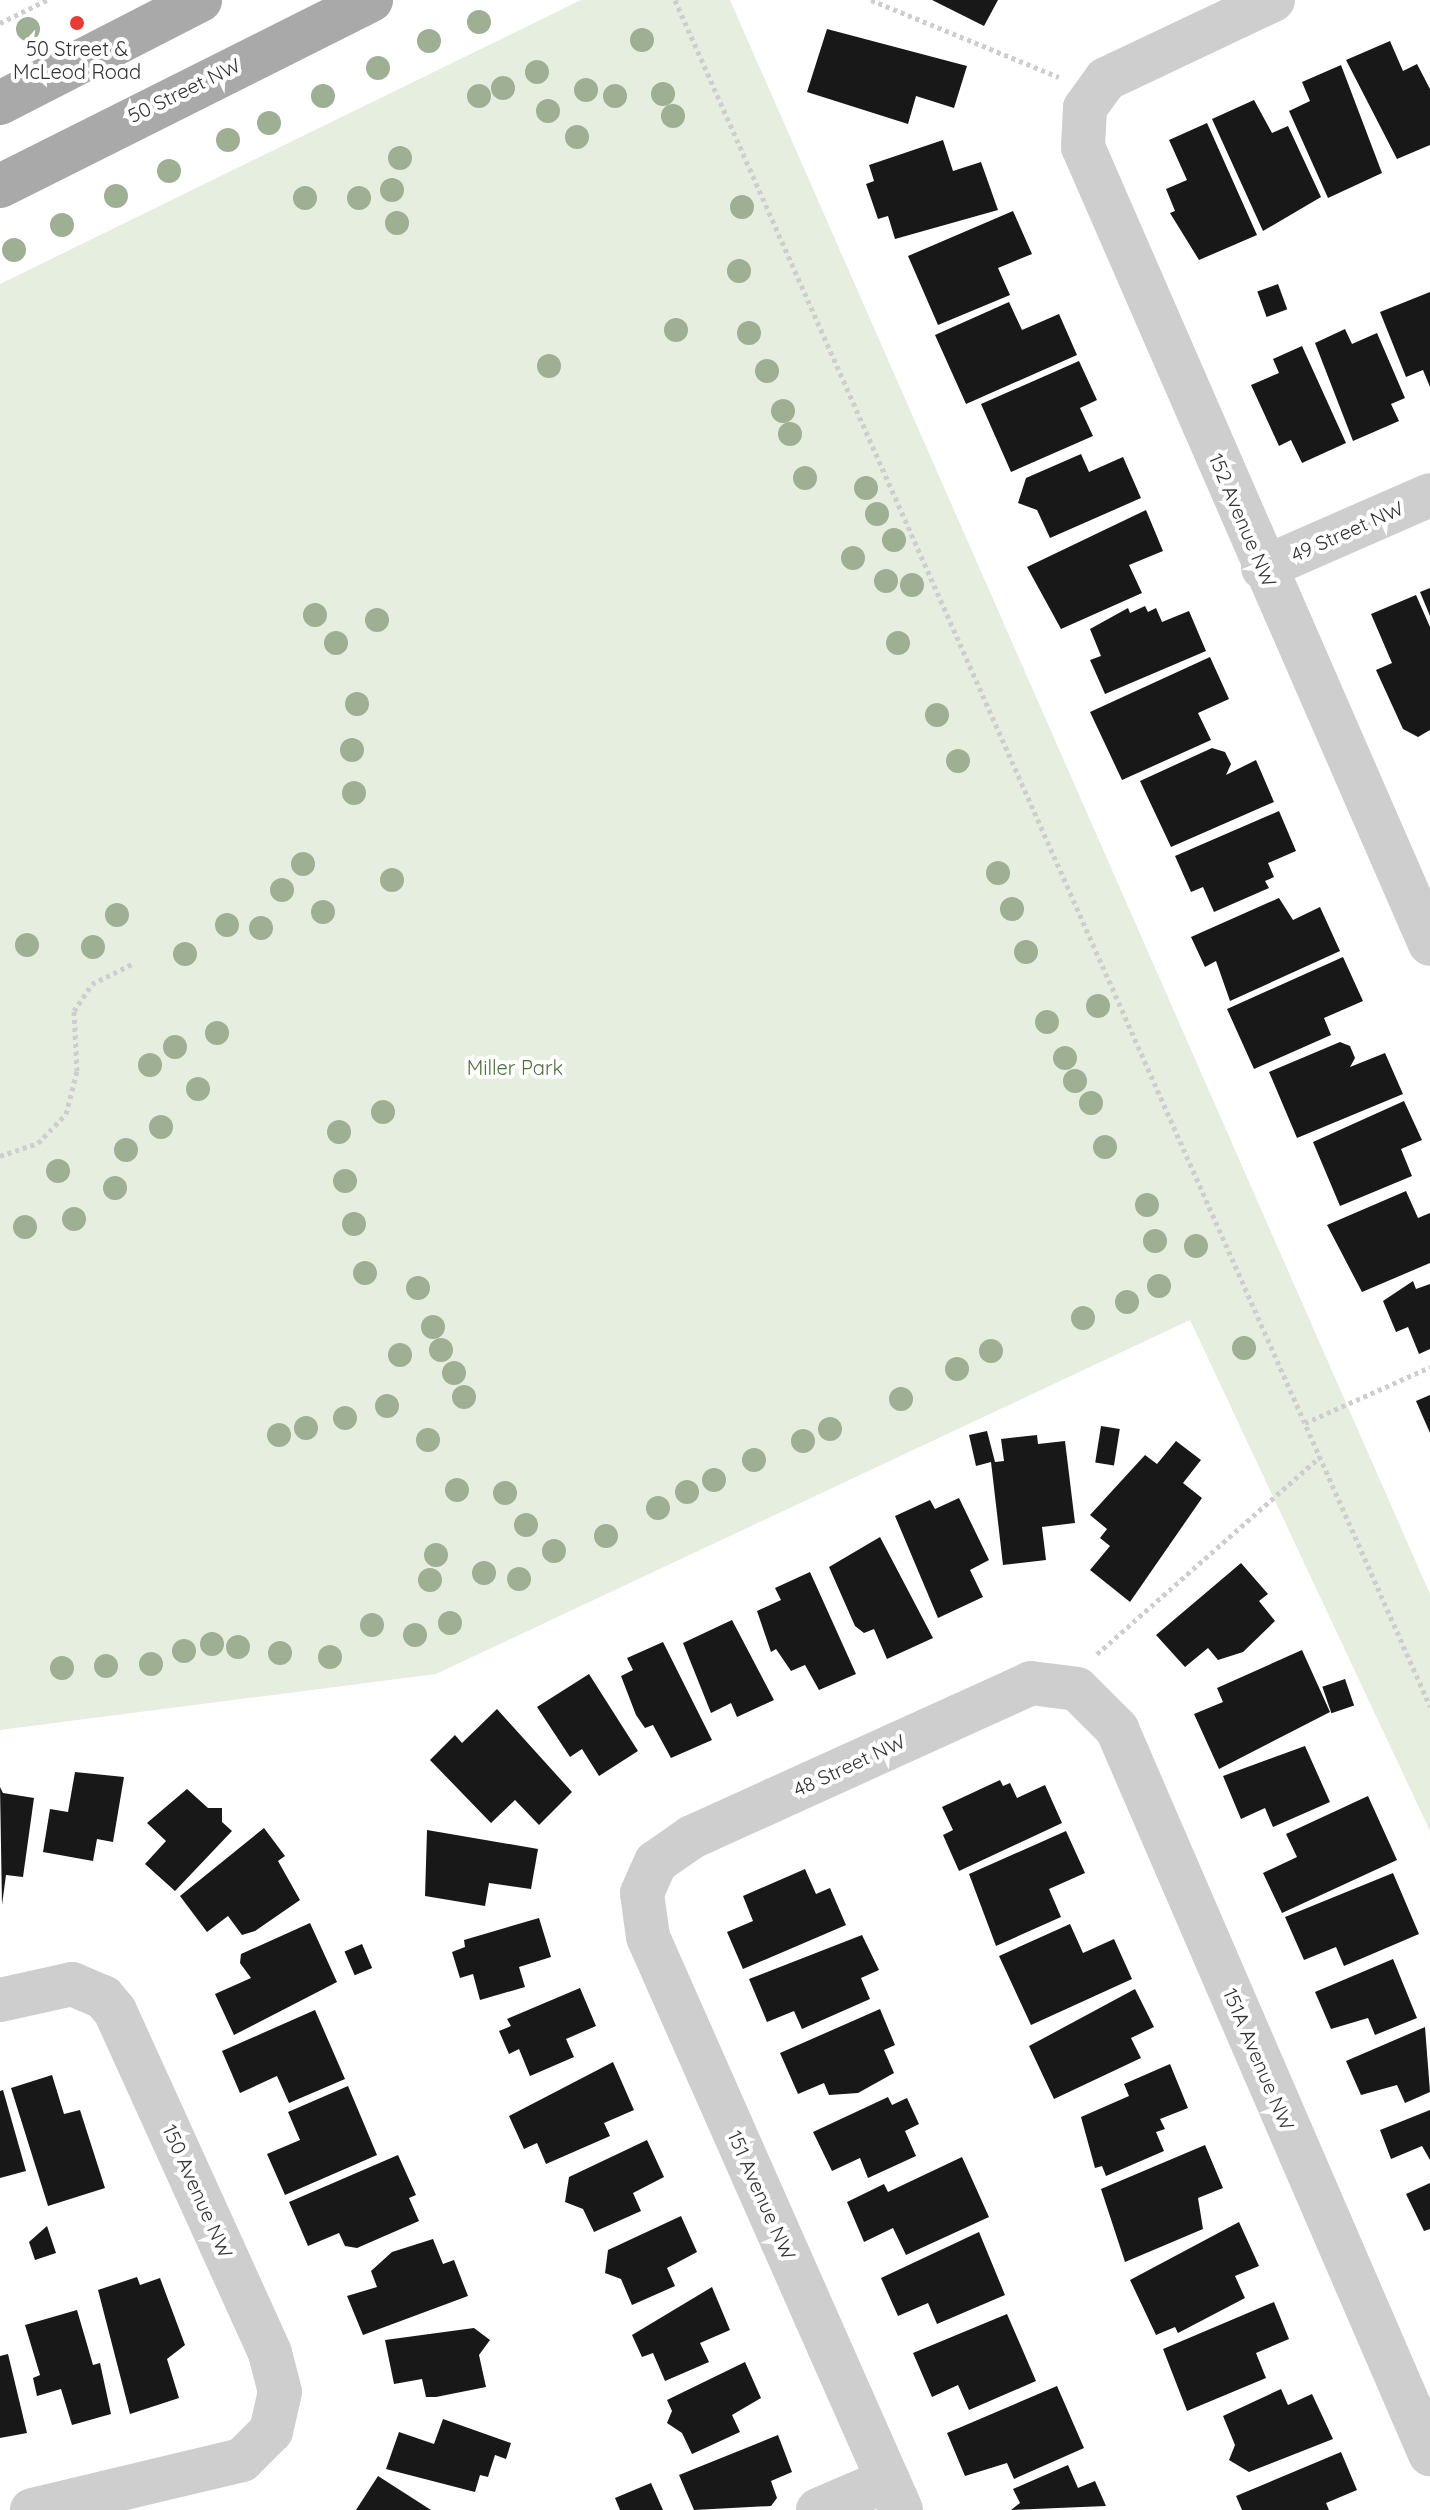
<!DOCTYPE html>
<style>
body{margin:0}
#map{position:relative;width:1430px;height:2510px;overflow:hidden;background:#fff;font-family:Quicksand,sans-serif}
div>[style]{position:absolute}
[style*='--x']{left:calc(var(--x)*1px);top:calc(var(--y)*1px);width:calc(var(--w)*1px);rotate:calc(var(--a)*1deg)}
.green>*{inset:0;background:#e6eee0}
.building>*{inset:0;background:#181818;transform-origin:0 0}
.path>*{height:5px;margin-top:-2.5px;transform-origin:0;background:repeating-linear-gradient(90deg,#cecece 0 4px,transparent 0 8px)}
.minor>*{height:44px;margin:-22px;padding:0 22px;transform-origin:22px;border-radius:22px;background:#cecece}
.major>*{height:44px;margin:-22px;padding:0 22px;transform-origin:22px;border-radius:22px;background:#a9a9a9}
.trees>*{width:24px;height:24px;margin:-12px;border-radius:50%;background:#9eaf94}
.dots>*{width:22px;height:22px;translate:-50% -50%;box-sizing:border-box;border:4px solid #fff;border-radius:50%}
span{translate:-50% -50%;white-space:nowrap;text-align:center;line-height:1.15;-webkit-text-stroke:8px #fff;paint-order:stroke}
.poi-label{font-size:20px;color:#313131}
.street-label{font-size:20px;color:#313131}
.park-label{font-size:20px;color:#4f6e3d}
</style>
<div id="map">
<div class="green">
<div style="clip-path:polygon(581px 0,730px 0,1430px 1594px,1430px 1831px,1190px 1320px,436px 1674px,0 1730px,0 284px)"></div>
</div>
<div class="building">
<div style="clip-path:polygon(932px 0,998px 0,984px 26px)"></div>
<div style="clip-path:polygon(827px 29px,967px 66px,954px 108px,916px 96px,908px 124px,807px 92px)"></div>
<div style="clip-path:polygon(1390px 41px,1403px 71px,1417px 64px,1430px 89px,1430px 145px,1397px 159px,1346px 60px)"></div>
<div style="clip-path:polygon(1341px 65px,1382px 173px,1328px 198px,1289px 111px,1310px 101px,1302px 82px)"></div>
<div style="clip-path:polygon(1254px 100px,1272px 133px,1288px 126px,1321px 197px,1263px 231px,1212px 119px)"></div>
<div style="clip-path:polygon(1207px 123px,1257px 235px,1199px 260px,1170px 213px,1175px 211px,1166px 189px,1187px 180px,1169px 140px)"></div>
<div style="clip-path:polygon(943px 140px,953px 171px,981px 162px,998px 210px,895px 239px,888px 216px,878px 219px,866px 184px,874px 181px,869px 165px)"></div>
<div style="clip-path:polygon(1013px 211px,1032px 254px,998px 268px,1010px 295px,938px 325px,908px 256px)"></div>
<div style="left:1278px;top:284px;width:27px;height:22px;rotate:70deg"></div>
<div style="clip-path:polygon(1430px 292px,1430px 387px,1423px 370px,1406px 377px,1380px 312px)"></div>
<div style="clip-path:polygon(1009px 302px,1022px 330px,1059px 314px,1077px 355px,966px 404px,935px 335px)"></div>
<div style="clip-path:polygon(1345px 329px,1352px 344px,1377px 333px,1405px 398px,1391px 404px,1399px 421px,1353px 441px,1315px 343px)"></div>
<div style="clip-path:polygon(1302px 346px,1346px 443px,1302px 463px,1291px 440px,1279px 446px,1251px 385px,1279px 373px,1273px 359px)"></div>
<div style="clip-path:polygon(1079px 361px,1097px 400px,1080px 408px,1093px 436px,1011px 472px,981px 404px)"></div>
<div style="clip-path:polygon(1081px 454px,1089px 472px,1123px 457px,1141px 498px,1050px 538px,1037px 510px,1018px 503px,1026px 478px)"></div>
<div style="clip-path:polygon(1146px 510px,1163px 551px,1129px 565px,1142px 593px,1061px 629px,1027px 567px)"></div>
<div style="clip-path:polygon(1430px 588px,1430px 616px,1420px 592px)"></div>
<div style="clip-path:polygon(1416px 595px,1430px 627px,1430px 730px,1418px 737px,1403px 729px,1376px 670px,1392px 663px,1371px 614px)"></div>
<div style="clip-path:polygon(1145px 606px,1148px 612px,1156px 608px,1162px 622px,1189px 611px,1206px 651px,1105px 694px,1090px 660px,1101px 656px,1090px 629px,1128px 608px,1130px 613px)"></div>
<div style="clip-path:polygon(1210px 657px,1229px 699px,1198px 713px,1211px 740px,1122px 780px,1090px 712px)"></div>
<div style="clip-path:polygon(1212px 748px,1225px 752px,1231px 764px,1226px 775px,1256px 760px,1274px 802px,1171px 847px,1140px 781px)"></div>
<div style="clip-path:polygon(1279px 811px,1296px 851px,1268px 863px,1274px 877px,1265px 881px,1269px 888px,1214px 912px,1203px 887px,1191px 892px,1175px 856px)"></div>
<div style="clip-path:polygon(1279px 898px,1293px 920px,1320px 907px,1340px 951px,1230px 1001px,1216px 961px,1205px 967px,1191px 937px)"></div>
<div style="clip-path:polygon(1343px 957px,1363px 1001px,1324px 1018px,1331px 1035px,1254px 1069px,1227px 1009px)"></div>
<div style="clip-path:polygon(1340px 1042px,1350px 1046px,1355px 1058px,1350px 1067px,1385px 1053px,1403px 1094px,1297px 1138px,1269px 1072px)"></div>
<div style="clip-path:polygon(1404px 1101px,1422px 1140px,1401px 1149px,1412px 1176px,1340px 1206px,1313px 1142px)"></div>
<div style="clip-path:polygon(1406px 1191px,1418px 1218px,1430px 1213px,1430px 1263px,1362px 1292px,1327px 1225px)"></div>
<div style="clip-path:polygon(1413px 1281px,1416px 1289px,1430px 1284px,1430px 1349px,1419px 1354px,1408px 1327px,1396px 1332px,1383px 1301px)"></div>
<div style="clip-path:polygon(1430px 1395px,1430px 1433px,1416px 1401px)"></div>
<div style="left:1101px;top:1426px;width:19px;height:37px;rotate:9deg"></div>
<div style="clip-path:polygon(987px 1431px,995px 1462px,1004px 1461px,1001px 1439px,1037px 1435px,1038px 1444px,1065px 1441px,1075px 1523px,1042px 1527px,1046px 1560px,1003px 1565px,991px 1462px,976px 1466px,969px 1435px)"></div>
<div style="clip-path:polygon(1176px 1441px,1201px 1460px,1183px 1483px,1202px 1498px,1130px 1602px,1090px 1570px,1110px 1546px,1100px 1538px,1107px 1529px,1090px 1515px,1145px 1455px,1157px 1464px)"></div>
<div style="clip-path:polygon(959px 1498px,989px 1560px,970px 1570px,983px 1597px,938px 1618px,895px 1516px,930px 1500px,935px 1509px)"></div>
<div style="clip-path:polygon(880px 1537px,933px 1638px,887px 1659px,874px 1629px,864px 1633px,855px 1626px,829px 1567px)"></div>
<div style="clip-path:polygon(1241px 1563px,1268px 1594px,1259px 1601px,1275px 1621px,1243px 1652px,1218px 1660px,1208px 1648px,1185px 1667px,1156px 1635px)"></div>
<div style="clip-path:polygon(810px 1572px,856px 1674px,819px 1690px,805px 1665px,791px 1671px,776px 1649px,771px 1652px,757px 1611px,781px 1600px,775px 1588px)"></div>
<div style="clip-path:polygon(732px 1620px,774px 1700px,737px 1717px,731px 1703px,711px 1713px,683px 1643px)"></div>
<div style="clip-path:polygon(663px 1642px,712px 1740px,671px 1758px,653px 1725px,645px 1728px,636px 1715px,621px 1676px,633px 1670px,627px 1658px)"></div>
<div style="clip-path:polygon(1302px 1650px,1330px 1712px,1219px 1769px,1194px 1714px,1223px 1702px,1217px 1688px)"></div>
<div style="clip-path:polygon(589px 1674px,638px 1751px,599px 1776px,582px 1749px,570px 1757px,537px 1707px)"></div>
<div style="left:1345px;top:1679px;width:28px;height:24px;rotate:71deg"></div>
<div style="clip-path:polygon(497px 1709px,572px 1792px,539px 1825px,515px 1800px,491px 1823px,430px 1760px,455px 1735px,462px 1743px)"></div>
<div style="clip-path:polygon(1305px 1746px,1330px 1802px,1273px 1827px,1265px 1808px,1241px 1819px,1223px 1776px)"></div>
<div style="clip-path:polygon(75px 1772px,124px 1777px,113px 1842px,97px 1839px,93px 1861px,43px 1852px,50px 1809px,68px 1812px)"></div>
<div style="clip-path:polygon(1000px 1780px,1003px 1786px,1010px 1783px,1017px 1798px,1045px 1785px,1062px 1823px,959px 1871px,943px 1835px,953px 1830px,942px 1807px)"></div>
<div style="clip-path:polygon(0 1787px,3px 1793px,34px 1798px,23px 1877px,6px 1875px,2px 1905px)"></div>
<div style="clip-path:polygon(187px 1789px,208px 1808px,222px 1808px,222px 1822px,232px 1831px,175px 1891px,145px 1864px,166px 1841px,147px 1823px)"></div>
<div style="clip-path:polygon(1368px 1796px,1397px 1860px,1282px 1913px,1263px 1873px,1297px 1857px,1286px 1834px)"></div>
<div style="clip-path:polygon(264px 1828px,285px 1856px,278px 1861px,300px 1900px,255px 1931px,242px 1935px,228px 1916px,207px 1932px,180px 1896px)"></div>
<div style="clip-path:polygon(427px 1830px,538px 1849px,531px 1889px,489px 1883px,485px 1906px,425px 1896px)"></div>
<div style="clip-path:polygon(1066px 1831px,1085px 1873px,1049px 1889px,1061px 1917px,996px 1946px,969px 1874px)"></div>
<div style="clip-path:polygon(805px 1869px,816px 1894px,830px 1888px,846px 1925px,743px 1969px,727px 1932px,753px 1921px,743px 1896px)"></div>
<div style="clip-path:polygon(1393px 1873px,1419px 1934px,1344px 1966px,1336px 1947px,1304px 1960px,1285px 1917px)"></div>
<div style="clip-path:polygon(539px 1918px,551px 1957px,519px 1967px,525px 1987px,480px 2000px,473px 1974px,460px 1978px,452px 1952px,465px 1947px,464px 1940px)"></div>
<div style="clip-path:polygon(310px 1923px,337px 1982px,234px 2035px,215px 1994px,251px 1978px,240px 1963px,241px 1954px)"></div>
<div style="clip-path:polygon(1070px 1924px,1083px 1953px,1114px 1939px,1132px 1979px,1031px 2025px,999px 1956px)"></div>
<div style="clip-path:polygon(862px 1935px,879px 1970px,861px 1978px,870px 1999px,802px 2029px,794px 2011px,767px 2022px,749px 1979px)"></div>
<div style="left:362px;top:1944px;width:26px;height:19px;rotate:67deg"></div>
<div style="clip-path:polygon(1393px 1959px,1417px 2018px,1375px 2035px,1368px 2018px,1331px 2029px,1315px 1992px)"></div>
<div style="clip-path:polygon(580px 1988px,596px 2026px,566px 2039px,574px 2057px,530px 2076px,519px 2049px,509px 2054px,499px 2031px,511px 2026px,507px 2019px)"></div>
<div style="clip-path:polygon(1135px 1989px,1154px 2027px,1131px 2038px,1141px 2058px,1054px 2099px,1029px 2046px)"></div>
<div style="clip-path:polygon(880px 2009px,895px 2045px,884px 2050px,894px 2073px,858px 2093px,829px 2095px,824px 2083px,798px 2094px,780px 2053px)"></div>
<div style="clip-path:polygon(315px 2010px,345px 2079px,289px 2103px,277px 2076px,240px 2093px,222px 2051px)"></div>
<div style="clip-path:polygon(1425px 2027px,1430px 2092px,1405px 2103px,1397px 2085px,1361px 2095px,1346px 2061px)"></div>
<div style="clip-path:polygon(613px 2062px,634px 2110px,604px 2123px,610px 2136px,546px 2164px,537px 2143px,524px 2149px,509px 2116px)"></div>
<div style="clip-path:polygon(1170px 2064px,1188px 2108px,1160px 2119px,1165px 2129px,1156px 2132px,1164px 2151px,1106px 2176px,1102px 2166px,1095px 2168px,1081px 2117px,1129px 2096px,1124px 2084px)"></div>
<div style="clip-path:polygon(52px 2075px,64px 2114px,80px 2110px,105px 2188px,48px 2206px,11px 2088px)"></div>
<div style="clip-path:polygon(348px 2086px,377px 2155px,285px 2195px,267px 2154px,300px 2140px,288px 2112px)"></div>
<div style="clip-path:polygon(3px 2090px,26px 2171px,0 2178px,0 2091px)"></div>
<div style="clip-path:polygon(888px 2097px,892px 2105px,907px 2098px,919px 2124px,905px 2131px,916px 2156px,868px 2178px,860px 2158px,832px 2171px,813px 2132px)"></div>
<div style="clip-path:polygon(1430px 2110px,1430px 2160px,1422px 2146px,1391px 2159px,1380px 2130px)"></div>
<div style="clip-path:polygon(647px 2140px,664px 2177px,633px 2193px,641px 2211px,594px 2232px,583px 2209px,565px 2202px,569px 2177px)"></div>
<div style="clip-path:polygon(1205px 2145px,1223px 2188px,1198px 2198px,1203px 2229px,1125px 2262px,1101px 2189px)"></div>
<div style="clip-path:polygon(398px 2155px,416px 2195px,409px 2198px,419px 2221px,357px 2248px,345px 2246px,339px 2233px,308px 2246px,289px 2202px)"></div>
<div style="clip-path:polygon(962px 2157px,989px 2217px,906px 2255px,893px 2228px,864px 2242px,847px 2202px,884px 2184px,888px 2192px)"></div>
<div style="clip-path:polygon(1430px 2183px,1430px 2229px,1424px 2231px,1406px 2194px)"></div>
<div style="clip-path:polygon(681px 2216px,697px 2252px,667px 2268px,675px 2286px,632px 2305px,621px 2279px,605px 2273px,608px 2250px)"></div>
<div style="clip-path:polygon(1239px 2222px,1259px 2266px,1235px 2276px,1245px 2298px,1178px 2333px,1175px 2327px,1156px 2335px,1130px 2280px)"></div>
<div style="clip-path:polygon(47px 2226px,56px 2253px,35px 2260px,29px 2242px)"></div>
<div style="clip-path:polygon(979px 2232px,1005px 2295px,937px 2324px,928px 2303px,898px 2316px,881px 2278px)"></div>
<div style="clip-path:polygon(433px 2239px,443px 2264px,454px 2260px,468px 2296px,363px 2335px,347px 2296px,377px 2287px,371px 2271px,392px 2252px)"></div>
<div style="clip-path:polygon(137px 2277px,140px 2285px,160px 2278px,185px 2345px,167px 2359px,179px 2398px,130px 2414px,98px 2290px)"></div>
<div style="clip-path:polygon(712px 2287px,730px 2330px,700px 2343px,709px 2362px,665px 2381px,653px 2353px,642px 2357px,632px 2335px)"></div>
<div style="clip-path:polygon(1274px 2302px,1289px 2339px,1256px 2353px,1266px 2378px,1187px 2411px,1163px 2349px)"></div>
<div style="clip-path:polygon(77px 2310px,93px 2365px,100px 2363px,111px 2414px,72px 2425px,61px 2389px,37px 2396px,33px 2378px,40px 2375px,25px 2325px)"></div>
<div style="clip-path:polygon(1007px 2314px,1036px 2381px,969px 2410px,958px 2385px,932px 2397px,913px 2353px)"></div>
<div style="clip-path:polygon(474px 2328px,490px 2340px,479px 2355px,486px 2387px,436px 2397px,426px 2397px,422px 2379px,394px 2384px,385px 2340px)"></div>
<div style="clip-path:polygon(8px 2354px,27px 2433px,0 2438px,0 2356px)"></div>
<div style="clip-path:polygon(745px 2362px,761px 2398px,732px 2415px,740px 2432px,692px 2454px,682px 2433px,667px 2423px,672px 2411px,667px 2400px)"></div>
<div style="clip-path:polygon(1057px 2386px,1084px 2448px,1014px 2479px,1007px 2463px,965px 2476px,947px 2433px)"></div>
<div style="clip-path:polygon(1281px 2389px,1288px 2405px,1312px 2394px,1333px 2439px,1249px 2472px,1229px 2460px,1235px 2445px,1223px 2416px)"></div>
<div style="clip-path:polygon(443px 2419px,511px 2443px,506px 2459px,495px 2455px,488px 2477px,480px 2475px,475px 2492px,386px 2469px,399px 2432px,434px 2444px)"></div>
<div style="clip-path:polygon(778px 2435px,792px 2472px,771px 2481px,777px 2498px,771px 2506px,694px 2510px,679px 2475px)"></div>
<div style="clip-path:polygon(1341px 2452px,1357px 2490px,1326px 2503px,1329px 2510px,1242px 2510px,1236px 2496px)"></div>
<div style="clip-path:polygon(1068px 2465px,1078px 2488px,1095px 2481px,1106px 2506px,1011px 2510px,1020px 2503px,1013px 2489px)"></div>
<div style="clip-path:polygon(378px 2476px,431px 2510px,356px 2510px)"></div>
<div style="clip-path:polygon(651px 2483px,663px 2510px,620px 2510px,615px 2498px)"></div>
</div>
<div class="path">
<div style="--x:675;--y:0;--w:1866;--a:66.13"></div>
<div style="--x:871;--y:0;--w:203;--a:22.3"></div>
<div style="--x:0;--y:23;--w:52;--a:-26.1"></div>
<div style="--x:0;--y:1156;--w:40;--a:-18.9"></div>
<div style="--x:38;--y:1143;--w:40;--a:-46"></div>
<div style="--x:66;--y:1114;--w:44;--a:-75.7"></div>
<div style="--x:77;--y:1071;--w:60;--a:-92.9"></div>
<div style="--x:74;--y:1011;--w:32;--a:-56"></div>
<div style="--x:92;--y:984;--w:47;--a:-26.6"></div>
<div style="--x:1305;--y:1423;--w:137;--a:-24.1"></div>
<div style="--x:1097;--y:1654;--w:298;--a:-41.5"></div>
</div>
<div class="minor">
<div style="--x:1273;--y:0;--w:185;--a:154.7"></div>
<div style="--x:1106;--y:79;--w:36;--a:126"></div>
<div style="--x:1085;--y:108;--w:39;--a:93"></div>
<div style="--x:1083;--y:147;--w:869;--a:66.47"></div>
<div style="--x:1263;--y:568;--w:182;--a:-23.6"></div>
<div style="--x:0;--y:2000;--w:74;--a:-12.5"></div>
<div style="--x:72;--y:1984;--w:34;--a:23"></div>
<div style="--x:103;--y:1997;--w:18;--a:49"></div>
<div style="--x:115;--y:2011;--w:375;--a:65.6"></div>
<div style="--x:270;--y:2353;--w:40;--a:75.6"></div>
<div style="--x:280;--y:2392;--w:40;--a:103"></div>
<div style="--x:271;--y:2431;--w:41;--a:135"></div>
<div style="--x:242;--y:2460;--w:216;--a:166.6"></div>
<div style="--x:818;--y:2510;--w:76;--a:-23.2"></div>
<div style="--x:901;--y:2510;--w:626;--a:-113.82"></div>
<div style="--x:648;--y:1937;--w:44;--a:-97.8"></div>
<div style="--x:642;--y:1893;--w:34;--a:-66"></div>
<div style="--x:656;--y:1862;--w:44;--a:-34.8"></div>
<div style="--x:692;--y:1837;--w:372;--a:-24.4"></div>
<div style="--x:1031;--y:1683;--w:46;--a:7.4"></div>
<div style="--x:1077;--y:1689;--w:57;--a:45"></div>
<div style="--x:1117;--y:1729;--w:790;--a:66.65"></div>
</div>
<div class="major">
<div style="--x:0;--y:103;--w:225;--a:-27.2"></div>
<div style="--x:0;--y:186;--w:415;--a:-26.6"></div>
</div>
<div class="trees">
<div style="left:479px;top:22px"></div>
<div style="left:28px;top:29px"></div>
<div style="left:642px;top:40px"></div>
<div style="left:429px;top:41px"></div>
<div style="left:378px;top:68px"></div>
<div style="left:537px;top:72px"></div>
<div style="left:503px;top:88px"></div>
<div style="left:586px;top:90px"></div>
<div style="left:663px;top:94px"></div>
<div style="left:323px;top:96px"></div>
<div style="left:479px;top:96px"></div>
<div style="left:615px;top:96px"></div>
<div style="left:548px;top:111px"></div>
<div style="left:673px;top:116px"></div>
<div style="left:269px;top:123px"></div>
<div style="left:577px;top:137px"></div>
<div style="left:228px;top:140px"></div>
<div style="left:400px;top:158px"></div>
<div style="left:169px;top:171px"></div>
<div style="left:392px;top:190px"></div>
<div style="left:116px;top:196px"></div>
<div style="left:305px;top:198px"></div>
<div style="left:359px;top:198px"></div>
<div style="left:742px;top:207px"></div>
<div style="left:397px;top:223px"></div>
<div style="left:62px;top:225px"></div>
<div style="left:14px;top:250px"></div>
<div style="left:739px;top:271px"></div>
<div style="left:676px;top:330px"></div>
<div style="left:749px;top:333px"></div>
<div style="left:549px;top:366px"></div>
<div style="left:767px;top:371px"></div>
<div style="left:783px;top:411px"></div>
<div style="left:790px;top:434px"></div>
<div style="left:805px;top:478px"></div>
<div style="left:866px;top:488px"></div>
<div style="left:877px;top:514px"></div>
<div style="left:894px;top:540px"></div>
<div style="left:853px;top:558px"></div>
<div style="left:886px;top:581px"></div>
<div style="left:912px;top:585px"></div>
<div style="left:315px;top:615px"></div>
<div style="left:377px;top:620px"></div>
<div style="left:336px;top:643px"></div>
<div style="left:898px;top:643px"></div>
<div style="left:357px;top:704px"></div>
<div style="left:937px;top:715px"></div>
<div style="left:352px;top:750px"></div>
<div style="left:958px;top:761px"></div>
<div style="left:354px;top:793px"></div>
<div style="left:303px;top:864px"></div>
<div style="left:998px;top:873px"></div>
<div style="left:392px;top:880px"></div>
<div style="left:282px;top:890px"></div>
<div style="left:1012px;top:909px"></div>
<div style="left:323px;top:912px"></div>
<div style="left:117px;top:915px"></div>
<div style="left:227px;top:925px"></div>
<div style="left:261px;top:928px"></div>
<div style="left:27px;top:945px"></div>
<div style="left:93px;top:947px"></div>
<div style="left:1026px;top:952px"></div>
<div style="left:185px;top:954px"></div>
<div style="left:1098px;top:1006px"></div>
<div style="left:1047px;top:1022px"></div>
<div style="left:217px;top:1033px"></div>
<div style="left:175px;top:1047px"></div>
<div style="left:1065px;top:1058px"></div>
<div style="left:150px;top:1065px"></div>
<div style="left:1075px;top:1081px"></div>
<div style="left:198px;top:1089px"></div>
<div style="left:1091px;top:1103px"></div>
<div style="left:383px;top:1112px"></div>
<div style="left:161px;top:1127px"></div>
<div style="left:339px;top:1132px"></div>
<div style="left:1105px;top:1147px"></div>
<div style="left:126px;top:1150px"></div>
<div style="left:58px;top:1171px"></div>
<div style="left:345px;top:1181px"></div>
<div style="left:115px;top:1188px"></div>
<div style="left:1147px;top:1205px"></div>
<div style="left:74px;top:1219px"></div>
<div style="left:354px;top:1224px"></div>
<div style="left:25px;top:1227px"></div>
<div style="left:1155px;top:1241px"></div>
<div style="left:1196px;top:1246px"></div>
<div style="left:365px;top:1273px"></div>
<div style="left:1159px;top:1286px"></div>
<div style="left:418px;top:1288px"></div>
<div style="left:1127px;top:1302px"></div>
<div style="left:1083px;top:1318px"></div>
<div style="left:433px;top:1327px"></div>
<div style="left:1244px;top:1348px"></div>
<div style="left:441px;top:1350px"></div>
<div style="left:991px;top:1351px"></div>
<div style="left:400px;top:1355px"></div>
<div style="left:957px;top:1369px"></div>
<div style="left:454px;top:1373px"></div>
<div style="left:464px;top:1397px"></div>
<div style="left:901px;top:1399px"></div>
<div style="left:387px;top:1406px"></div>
<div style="left:345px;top:1418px"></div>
<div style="left:306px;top:1428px"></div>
<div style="left:830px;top:1429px"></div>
<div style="left:279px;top:1435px"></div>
<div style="left:428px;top:1440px"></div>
<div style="left:803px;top:1441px"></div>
<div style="left:754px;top:1460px"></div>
<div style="left:714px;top:1480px"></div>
<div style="left:457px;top:1490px"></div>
<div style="left:687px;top:1492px"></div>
<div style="left:505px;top:1493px"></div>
<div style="left:658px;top:1508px"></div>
<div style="left:526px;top:1525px"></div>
<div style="left:606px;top:1536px"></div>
<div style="left:554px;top:1551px"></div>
<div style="left:436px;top:1555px"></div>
<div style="left:484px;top:1573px"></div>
<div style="left:519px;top:1579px"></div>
<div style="left:430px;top:1580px"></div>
<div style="left:450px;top:1623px"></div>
<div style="left:372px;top:1625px"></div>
<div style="left:415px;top:1635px"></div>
<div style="left:212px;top:1644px"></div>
<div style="left:238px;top:1647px"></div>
<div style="left:184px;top:1651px"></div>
<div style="left:280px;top:1653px"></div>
<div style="left:330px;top:1657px"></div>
<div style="left:151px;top:1664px"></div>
<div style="left:106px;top:1666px"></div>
<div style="left:62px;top:1668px"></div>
</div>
<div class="dots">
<div style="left:77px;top:23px;background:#e73b34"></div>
</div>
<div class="poi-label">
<span style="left:77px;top:60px">50 Street &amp;<br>McLeod Road</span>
</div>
<div class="street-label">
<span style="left:184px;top:90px;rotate:-26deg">50 Street NW</span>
<span style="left:1243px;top:520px;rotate:67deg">152 Avenue NW</span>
<span style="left:1347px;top:531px;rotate:-24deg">49 Street NW</span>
<span style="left:849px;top:1765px;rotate:-25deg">48 Street NW</span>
<span style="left:1259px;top:2059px;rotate:67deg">151A Avenue NW</span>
<span style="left:198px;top:2191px;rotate:66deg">150 Avenue NW</span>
<span style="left:762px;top:2195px;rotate:66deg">151 Avenue NW</span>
</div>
<div class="park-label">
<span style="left:515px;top:1067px">Miller Park</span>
</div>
</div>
